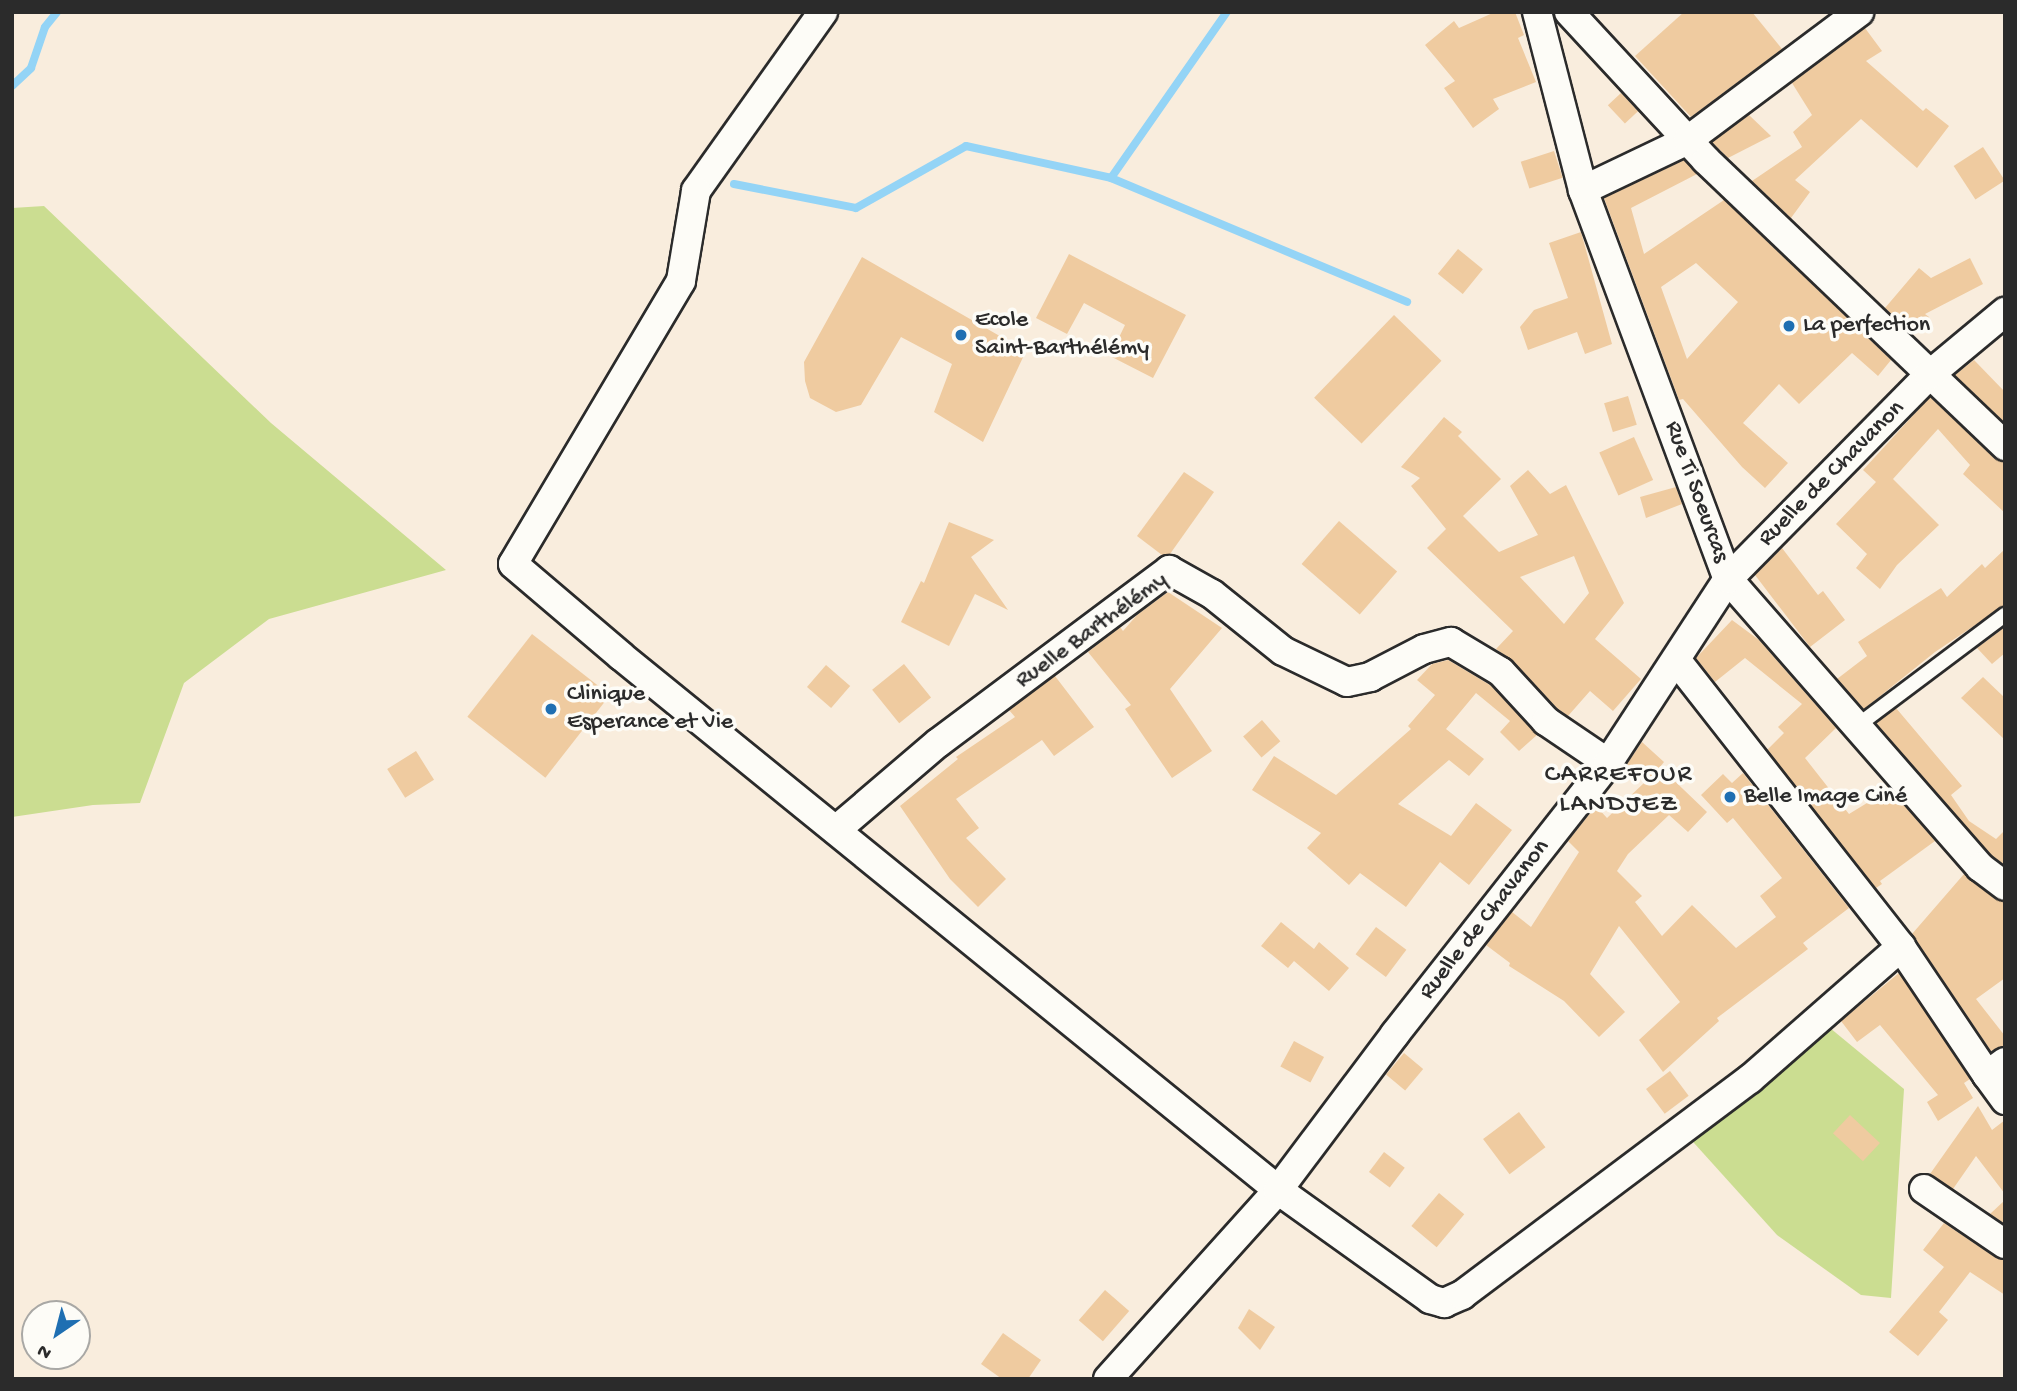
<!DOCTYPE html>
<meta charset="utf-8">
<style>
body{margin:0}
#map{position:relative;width:2017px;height:1391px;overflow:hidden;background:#f9eddd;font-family:"Gochi Hand",sans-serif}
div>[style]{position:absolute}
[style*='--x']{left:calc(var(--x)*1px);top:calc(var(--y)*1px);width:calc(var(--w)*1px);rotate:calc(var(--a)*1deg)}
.green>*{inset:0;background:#cbdd91}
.stream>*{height:8px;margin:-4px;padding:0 4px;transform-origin:4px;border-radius:4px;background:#94d4f6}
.building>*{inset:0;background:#efcba0;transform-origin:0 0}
.roads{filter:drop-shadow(2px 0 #2b2b2b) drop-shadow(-2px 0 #2b2b2b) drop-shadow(0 2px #2b2b2b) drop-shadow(0 -2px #2b2b2b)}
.lane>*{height:14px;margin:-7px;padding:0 7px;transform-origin:7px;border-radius:7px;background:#fdfcf7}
.street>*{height:28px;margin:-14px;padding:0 14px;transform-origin:14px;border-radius:14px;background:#fdfcf7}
.dots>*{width:19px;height:19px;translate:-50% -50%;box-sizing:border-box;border:4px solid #fdfcf7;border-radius:50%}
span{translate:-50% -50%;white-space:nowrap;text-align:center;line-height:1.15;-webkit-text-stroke:7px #fdfcf7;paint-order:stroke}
.poi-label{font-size:24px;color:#2b2b2b}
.left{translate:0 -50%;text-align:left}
.street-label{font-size:24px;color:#2b2b2b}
.neighbourhood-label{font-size:26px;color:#2b2b2b;letter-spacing:2px}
.frame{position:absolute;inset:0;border:14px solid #2b2b2b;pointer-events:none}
.north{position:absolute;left:21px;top:1300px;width:70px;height:70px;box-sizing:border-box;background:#fdfcf7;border:2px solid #a9a8a5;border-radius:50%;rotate:215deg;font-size:19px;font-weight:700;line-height:28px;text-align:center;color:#2b2b2b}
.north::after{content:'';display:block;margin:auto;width:24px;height:32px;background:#1f6fb2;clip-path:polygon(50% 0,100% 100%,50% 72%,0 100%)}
</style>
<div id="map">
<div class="green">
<div style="clip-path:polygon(44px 206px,271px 423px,446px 570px,269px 619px,184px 683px,140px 803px,93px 805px,12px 817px,12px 208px)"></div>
<div style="clip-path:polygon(1830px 1028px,1904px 1089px,1891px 1298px,1861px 1295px,1777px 1235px,1685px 1133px)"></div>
</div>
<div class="stream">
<div style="--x:12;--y:86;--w:26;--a:-43"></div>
<div style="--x:31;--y:68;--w:43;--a:-71.1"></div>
<div style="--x:45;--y:27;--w:19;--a:-51"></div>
<div style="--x:1111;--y:178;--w:203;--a:-55.1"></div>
<div style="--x:734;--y:184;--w:124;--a:11.1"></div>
<div style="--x:856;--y:208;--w:126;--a:-29.4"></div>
<div style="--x:966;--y:146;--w:148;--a:12.4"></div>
<div style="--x:1111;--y:178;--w:321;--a:22.7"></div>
</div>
<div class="building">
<div style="clip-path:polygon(1495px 12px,1515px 12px,1524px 35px,1518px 38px,1536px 82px,1493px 99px,1499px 109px,1473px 128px,1444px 88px,1455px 81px,1425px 45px,1454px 21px,1459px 28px)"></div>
<div style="clip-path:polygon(1684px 12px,1752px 12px,1782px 49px,1691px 117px,1635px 56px)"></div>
<div style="clip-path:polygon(1865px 28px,1882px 51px,1866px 61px,1923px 111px,1926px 108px,1949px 126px,1917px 168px,1861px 119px,1795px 180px,1810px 192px,1791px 218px,1752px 181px,1802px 147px,1793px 132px,1812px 115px,1792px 83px)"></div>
<div style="left:1621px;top:93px;width:25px;height:18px;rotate:47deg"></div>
<div style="clip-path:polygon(1749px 115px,1771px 136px,1728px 158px,1712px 142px)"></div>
<div style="left:1983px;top:147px;width:40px;height:35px;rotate:57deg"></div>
<div style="left:1554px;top:151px;width:28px;height:35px;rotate:72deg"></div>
<div style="clip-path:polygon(evenodd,1684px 160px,1697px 174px,1631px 208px,1644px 254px,1724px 200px,1891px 360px,1878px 376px,1852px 353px,1799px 404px,1779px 384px,1743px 423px,1788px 463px,1765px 488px,1742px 467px,1683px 399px,1679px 400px,1604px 198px,1684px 160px,1696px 263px,1738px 302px,1687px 359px,1661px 287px,1696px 263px)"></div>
<div style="clip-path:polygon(1581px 232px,1612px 344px,1585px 354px,1577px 332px,1528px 350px,1520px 327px,1534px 310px,1568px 298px,1549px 243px)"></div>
<div style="left:1458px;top:249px;width:32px;height:32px;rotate:39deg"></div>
<div style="clip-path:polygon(1069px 254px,1186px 315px,1153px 378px,1110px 356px,1125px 325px,1084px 303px,1067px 334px,1036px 318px)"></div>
<div style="clip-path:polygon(862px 257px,1026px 351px,983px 442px,934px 412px,952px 364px,901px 337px,861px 405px,836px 412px,810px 398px,805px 381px,804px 362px)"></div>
<div style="clip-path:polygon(1970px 258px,1983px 284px,1925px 314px,1929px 317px,1913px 335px,1885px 308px,1919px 268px,1931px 278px)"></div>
<div style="left:1394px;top:315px;width:66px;height:115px;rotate:44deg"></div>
<div style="clip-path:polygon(1974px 360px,2005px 392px,2005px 423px,1955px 375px)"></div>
<div style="left:1628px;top:396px;width:30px;height:25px;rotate:73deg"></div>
<div style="clip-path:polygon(1930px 397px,1994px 458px,2005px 462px,2005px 513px,1963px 474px,1970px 465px,1938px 429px,1893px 479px,1939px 525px,1897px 565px,1880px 589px,1856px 568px,1867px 554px,1836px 524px,1876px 482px,1863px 470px)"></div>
<div style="clip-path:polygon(evenodd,1444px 417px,1462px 432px,1458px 436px,1501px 479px,1463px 516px,1499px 552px,1538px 535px,1510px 486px,1528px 470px,1550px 494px,1566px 485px,1624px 603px,1595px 639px,1641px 679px,1613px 711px,1590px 691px,1568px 716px,1557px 708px,1513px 661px,1496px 649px,1513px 631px,1427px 548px,1446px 529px,1411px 486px,1420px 478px,1401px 467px,1444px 417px,1574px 556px,1589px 593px,1564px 624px,1520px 577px,1574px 556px)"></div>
<div style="left:1634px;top:437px;width:47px;height:38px;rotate:66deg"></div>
<div style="clip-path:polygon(1184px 472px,1214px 492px,1170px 554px,1162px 555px,1137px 536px)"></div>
<div style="clip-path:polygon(1676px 487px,1682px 504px,1646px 518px,1640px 497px)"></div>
<div style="left:1339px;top:521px;width:77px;height:57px;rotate:41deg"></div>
<div style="clip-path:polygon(949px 522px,994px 540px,971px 557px,1008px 610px,975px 594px,949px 646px,901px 622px,921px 581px,924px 583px)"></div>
<div style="clip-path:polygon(1782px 548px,1818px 595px,1823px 591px,1845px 620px,1810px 647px,1755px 575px)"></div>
<div style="clip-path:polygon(2005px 549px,2005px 605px,1935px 652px,1864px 709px,1837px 679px,1867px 656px,1858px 642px,1941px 588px,1947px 597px,1982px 564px,1985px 568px)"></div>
<div style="clip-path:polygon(1168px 592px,1222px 628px,1170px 689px,1212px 751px,1172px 778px,1125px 709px,1131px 705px,1088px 652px,1120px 627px,1123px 631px,1137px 615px)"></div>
<div style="clip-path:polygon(1732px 620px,1759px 640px,1836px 728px,1805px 758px,1849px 814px,1890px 789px,1935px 841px,1880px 881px,1882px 884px,1876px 888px,1767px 750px,1784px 733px,1778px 727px,1802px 704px,1745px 658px,1715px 682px,1696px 658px)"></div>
<div style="clip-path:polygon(2005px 627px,2005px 653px,1992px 664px,1977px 648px)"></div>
<div style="left:532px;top:634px;width:99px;height:105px;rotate:38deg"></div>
<div style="clip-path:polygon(1448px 660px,1490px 685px,1537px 735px,1519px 751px,1500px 732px,1510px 721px,1476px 693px,1446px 729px,1484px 759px,1469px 776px,1449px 760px,1398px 804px,1451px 836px,1476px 803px,1512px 830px,1469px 885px,1440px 862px,1406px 907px,1360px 873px,1349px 885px,1307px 848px,1321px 833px,1252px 790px,1274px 756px,1336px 795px,1411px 729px,1408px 726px,1435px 695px,1417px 680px,1432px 664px)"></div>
<div style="left:904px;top:664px;width:43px;height:41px;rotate:51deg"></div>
<div style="left:826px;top:665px;width:32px;height:29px;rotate:41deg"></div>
<div style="clip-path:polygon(1055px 676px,1094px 727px,1054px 756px,1042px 740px,956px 799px,979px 828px,966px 838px,1006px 879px,978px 907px,950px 879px,900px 806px,958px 759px,956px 757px,1015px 717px,1009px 710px)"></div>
<div style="clip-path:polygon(1983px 677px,2005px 698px,2005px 740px,1961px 698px)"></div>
<div style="clip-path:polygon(1896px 708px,1962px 786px,1951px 795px,1969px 821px,1996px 839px,2005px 830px,2005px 865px,1991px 855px,1876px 723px)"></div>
<div style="left:1262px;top:720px;width:28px;height:25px;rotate:49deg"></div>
<div style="clip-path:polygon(1642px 742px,1664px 762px,1660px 767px,1707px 812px,1688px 832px,1669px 815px,1628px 854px,1617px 871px,1642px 896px,1635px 902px,1662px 936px,1692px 905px,1736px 948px,1776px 917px,1760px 896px,1782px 878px,1733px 818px,1727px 823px,1701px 795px,1723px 774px,1732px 783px,1743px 773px,1849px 908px,1803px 943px,1808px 949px,1717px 1018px,1719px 1021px,1663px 1072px,1639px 1040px,1680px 1002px,1619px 926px,1590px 974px,1625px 1012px,1599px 1037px,1564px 1001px,1509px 966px,1510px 963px,1486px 945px,1512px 912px,1531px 927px,1579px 852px,1568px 841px,1596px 806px,1607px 818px,1645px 782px,1627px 764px)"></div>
<div style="left:416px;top:751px;width:34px;height:34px;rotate:58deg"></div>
<div style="clip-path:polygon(1964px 874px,1995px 899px,2005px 902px,2005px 978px,1976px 999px,2005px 1036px,2005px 1046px,1991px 1051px,1912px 934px)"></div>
<div style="clip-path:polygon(1281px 922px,1314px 949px,1319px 942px,1349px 968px,1329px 991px,1294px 961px,1288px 968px,1261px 946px)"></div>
<div style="left:1376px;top:927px;width:38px;height:34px;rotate:37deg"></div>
<div style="clip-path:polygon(1899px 973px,1970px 1079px,1964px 1083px,1973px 1098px,1938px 1121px,1927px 1102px,1938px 1095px,1880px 1025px,1857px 1042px,1841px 1021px)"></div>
<div style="left:1294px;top:1041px;width:34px;height:29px;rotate:28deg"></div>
<div style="left:1404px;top:1053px;width:25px;height:28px;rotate:40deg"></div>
<div style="left:1670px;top:1071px;width:31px;height:30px;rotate:53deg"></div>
<div style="clip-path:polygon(1978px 1106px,1992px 1130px,2005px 1120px,2005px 1194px,1976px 1156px,1953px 1189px,1930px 1174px)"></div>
<div style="left:1519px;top:1112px;width:44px;height:45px;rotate:53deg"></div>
<div style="left:1850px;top:1115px;width:41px;height:25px;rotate:43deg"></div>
<div style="left:1384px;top:1152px;width:26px;height:25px;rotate:37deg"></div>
<div style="left:1439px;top:1193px;width:33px;height:43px;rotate:40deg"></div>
<div style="clip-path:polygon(2005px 1200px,2005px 1224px,1990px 1214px)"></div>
<div style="clip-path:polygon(1944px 1223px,1996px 1258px,2005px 1260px,2005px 1295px,1970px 1272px,1939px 1312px,1948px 1320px,1918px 1356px,1889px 1332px,1944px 1267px,1923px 1250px)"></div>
<div style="left:1105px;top:1290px;width:32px;height:40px;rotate:41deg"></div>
<div style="clip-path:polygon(1249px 1309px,1275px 1327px,1260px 1350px,1238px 1328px)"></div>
<div style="clip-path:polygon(1003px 1333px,1041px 1360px,1028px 1379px,1002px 1379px,981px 1364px)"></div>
</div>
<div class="roads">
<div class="lane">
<div style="--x:1857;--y:726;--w:185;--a:-36.9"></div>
</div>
<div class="street">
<div style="--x:823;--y:12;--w:219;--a:125.4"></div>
<div style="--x:696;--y:191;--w:91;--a:99.5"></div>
<div style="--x:681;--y:281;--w:329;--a:120.7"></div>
<div style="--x:513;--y:564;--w:142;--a:40.4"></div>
<div style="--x:621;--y:656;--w:847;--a:39.1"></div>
<div style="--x:1278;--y:1190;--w:187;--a:35.6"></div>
<div style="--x:1430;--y:1299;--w:15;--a:16"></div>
<div style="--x:1444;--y:1303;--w:20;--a:-24"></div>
<div style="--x:1462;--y:1295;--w:360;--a:-36.9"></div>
<div style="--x:1750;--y:1079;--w:201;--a:-41.2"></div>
<div style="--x:1537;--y:12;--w:184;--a:75.5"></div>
<div style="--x:1583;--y:190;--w:415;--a:69.6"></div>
<div style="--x:1728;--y:579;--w:383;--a:48.8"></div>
<div style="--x:1980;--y:867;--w:31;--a:37"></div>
<div style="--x:1569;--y:12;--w:202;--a:47.2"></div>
<div style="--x:1706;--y:160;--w:414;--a:43.7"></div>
<div style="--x:1583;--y:190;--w:116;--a:-25.5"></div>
<div style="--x:1688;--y:140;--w:214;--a:-36.8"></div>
<div style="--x:1677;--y:661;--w:363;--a:51.9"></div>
<div style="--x:1901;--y:947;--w:154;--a:56.1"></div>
<div style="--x:1987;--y:1075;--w:22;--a:-36"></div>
<div style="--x:836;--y:830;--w:134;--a:-40.5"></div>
<div style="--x:938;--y:743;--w:289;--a:-36.8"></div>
<div style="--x:1169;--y:570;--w:49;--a:29.2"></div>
<div style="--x:1212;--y:594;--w:91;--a:38.8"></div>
<div style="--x:1283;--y:651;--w:71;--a:25.8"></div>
<div style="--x:1347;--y:682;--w:24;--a:-12"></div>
<div style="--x:1370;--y:677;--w:61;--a:-27.4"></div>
<div style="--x:1424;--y:649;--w:28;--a:-15"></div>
<div style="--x:1451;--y:642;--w:58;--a:31"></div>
<div style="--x:1501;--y:672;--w:67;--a:47.4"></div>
<div style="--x:1546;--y:721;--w:75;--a:34.1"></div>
<div style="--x:1987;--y:1075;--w:31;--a:54"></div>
<div style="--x:1924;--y:1189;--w:98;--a:34.2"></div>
<div style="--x:1108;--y:1379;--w:254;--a:-48"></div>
<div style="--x:1278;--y:1190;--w:195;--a:-53.1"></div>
<div style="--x:1395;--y:1034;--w:345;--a:-51.8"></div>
<div style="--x:1608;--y:763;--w:220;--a:-56.9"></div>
<div style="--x:1728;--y:579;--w:286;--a:-45.4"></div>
<div style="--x:1929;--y:375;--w:99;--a:-39.7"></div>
</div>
</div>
<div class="dots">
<div style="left:1789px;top:326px;background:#1f6fb2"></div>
<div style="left:961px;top:335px;background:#1f6fb2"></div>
<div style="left:551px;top:709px;background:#1f6fb2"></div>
<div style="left:1730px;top:797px;background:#1f6fb2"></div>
</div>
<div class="poi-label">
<span class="left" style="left:975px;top:335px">Ecole<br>Saint-Barthélémy</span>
<span class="left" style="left:1803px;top:326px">La perfection</span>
<span class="left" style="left:567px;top:709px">Clinique<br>Esperance et Vie</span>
<span class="left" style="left:1744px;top:797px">Belle Image Ciné</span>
</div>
<div class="street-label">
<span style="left:1832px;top:474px;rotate:-45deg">Ruelle de Chavanon</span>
<span style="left:1696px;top:492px;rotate:70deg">Rue Ti Soeurcas</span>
<span style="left:1092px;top:631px;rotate:-36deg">Ruelle Barthélémy</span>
<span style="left:1485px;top:920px;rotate:-52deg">Ruelle de Chavanon</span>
</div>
<div class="neighbourhood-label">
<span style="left:1619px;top:791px">CARREFOUR<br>LANDJEZ</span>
</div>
<div class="frame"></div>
<div class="north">N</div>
</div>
